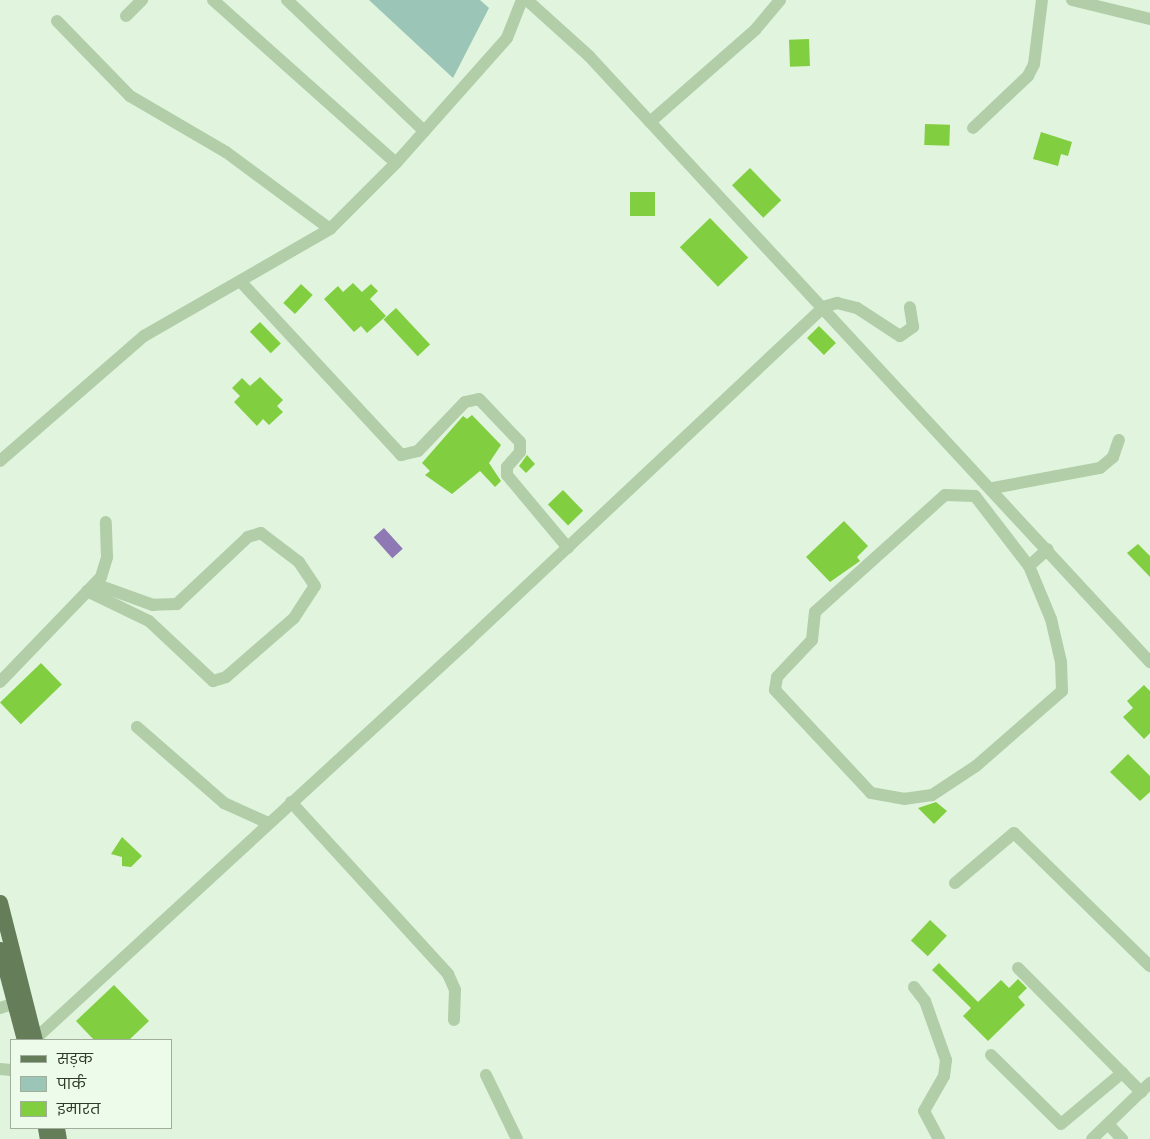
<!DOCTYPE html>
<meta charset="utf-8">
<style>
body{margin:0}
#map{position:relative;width:1150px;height:1139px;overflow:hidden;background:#e1f4dd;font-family:Poppins,"Noto Sans Devanagari",sans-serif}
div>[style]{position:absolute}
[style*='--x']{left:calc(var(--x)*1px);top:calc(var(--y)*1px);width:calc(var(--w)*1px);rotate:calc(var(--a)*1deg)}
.green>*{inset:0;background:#9bc5b6}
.water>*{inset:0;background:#8e79b4;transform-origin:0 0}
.building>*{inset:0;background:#81cf40;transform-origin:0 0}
.minor>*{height:12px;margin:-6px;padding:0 6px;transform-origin:6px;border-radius:6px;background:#b1cea8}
.major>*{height:15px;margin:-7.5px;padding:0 7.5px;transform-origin:7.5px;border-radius:7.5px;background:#657d58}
span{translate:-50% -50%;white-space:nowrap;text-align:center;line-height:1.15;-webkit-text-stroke:4px #edfbea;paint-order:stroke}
.legend{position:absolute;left:10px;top:1039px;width:162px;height:90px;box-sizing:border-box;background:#edfbea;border:1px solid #a1ae9c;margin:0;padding:6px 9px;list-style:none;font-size:15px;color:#2f3a28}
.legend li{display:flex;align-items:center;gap:10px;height:25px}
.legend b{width:25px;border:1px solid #a1ae9c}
</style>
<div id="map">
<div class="green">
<div style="clip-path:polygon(369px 0,480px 0,489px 8px,453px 78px)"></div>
</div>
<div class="water">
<div style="left:384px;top:528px;width:28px;height:14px;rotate:48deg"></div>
</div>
<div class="building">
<div style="left:809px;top:39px;width:27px;height:20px;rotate:88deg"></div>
<div style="left:925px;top:124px;width:25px;height:21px;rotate:2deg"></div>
<div style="clip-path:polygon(1041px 132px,1072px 142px,1068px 156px,1061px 154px,1058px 166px,1033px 159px)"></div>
<div style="left:750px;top:168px;width:45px;height:25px;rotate:46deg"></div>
<div style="left:630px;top:192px;width:25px;height:24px"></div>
<div style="left:710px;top:218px;width:55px;height:42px;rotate:46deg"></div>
<div style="clip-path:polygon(353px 283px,362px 292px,371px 284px,378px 291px,370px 299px,386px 316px,367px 333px,361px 326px,354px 332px,324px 299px,338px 286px,343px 292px)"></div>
<div style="left:301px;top:284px;width:16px;height:26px;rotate:43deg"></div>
<div style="left:396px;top:308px;width:50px;height:17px;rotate:47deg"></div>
<div style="left:260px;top:322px;width:30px;height:14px;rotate:46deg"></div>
<div style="left:819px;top:326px;width:24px;height:17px;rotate:45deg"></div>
<div style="clip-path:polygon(260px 377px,283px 400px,277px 406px,283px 412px,269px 425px,263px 419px,257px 426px,234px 402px,240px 396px,232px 388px,242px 378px,250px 386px)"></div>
<div style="clip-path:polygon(472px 415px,501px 445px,489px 463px,501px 481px,495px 487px,480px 471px,452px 494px,425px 475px,430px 471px,422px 463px,463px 416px,467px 419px)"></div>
<div style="clip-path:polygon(527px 455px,535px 464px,526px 473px,519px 466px)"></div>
<div style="left:563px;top:490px;width:29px;height:21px;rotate:46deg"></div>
<div style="clip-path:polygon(844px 521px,868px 546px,857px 557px,860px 561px,830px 582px,806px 557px)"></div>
<div style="clip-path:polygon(1138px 544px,1150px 556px,1150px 577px,1127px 553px)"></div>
<div style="left:41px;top:663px;width:30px;height:57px;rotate:46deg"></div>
<div style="clip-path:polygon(1144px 685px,1150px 691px,1150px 733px,1144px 739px,1123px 717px,1133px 708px,1127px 701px)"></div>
<div style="clip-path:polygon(1128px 754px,1150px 776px,1150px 792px,1140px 801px,1110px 772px)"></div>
<div style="clip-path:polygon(936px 802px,947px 811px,934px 824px,918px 808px)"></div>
<div style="clip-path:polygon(122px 837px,142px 856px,131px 867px,122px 866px,122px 857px,111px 854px)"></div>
<div style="left:930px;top:920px;width:23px;height:28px;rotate:43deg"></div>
<div style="clip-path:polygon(939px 963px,978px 1002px,1001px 980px,1009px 988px,1018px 979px,1027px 988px,1018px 997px,1025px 1005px,988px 1041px,963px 1016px,971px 1008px,932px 970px)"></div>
<div style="clip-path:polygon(114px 985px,149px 1021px,129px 1040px,94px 1040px,76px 1021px)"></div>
</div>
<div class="minor">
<div style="--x:213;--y:0;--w:245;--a:41.7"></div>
<div style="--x:287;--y:0;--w:190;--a:43.7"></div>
<div style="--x:527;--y:0;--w:84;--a:42.1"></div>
<div style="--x:589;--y:56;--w:826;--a:47.21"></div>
<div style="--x:1072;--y:0;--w:80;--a:13.7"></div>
<div style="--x:126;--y:16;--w:23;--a:-45"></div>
<div style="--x:57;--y:21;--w:105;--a:45.8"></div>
<div style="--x:130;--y:96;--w:111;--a:30.3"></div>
<div style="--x:226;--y:152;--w:129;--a:36.5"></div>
<div style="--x:650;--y:122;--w:140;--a:-41.2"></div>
<div style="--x:755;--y:30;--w:39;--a:-50"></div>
<div style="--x:973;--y:128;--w:76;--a:-43.4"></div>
<div style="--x:1028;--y:76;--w:13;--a:-63"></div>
<div style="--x:1034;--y:64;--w:64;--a:-82.9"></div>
<div style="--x:241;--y:282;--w:236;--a:47.2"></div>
<div style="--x:401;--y:455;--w:17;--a:-13"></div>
<div style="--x:418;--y:451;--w:68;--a:-46.2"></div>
<div style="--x:465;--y:402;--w:14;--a:-12"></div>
<div style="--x:479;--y:399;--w:59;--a:46.4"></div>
<div style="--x:520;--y:442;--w:10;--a:90"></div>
<div style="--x:520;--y:452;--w:20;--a:131"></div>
<div style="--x:507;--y:467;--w:8;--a:90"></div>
<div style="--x:507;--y:475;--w:95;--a:50.1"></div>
<div style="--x:0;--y:461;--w:191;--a:-41"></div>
<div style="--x:144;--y:336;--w:215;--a:-29.9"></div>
<div style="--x:330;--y:229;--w:93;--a:-45"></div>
<div style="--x:396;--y:163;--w:167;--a:-48.4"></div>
<div style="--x:507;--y:38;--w:41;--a:-68.5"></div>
<div style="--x:993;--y:488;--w:109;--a:-10.6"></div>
<div style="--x:1100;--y:468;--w:17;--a:-40"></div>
<div style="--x:1113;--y:457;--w:18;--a:-71"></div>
<div style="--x:1029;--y:566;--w:57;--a:67.5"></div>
<div style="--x:1051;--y:619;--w:44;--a:76.9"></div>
<div style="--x:1061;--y:662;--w:29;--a:88"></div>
<div style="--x:1062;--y:691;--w:114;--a:138.9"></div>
<div style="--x:976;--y:766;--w:53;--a:146.6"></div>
<div style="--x:932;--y:795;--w:27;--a:172"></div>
<div style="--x:905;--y:799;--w:35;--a:-170"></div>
<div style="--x:871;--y:793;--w:141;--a:-133"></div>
<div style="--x:775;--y:690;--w:13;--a:-81"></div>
<div style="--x:777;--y:677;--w:51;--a:-46.6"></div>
<div style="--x:812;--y:640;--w:28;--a:-84"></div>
<div style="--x:815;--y:612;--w:175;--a:-42"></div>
<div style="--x:945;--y:495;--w:30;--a:2"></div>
<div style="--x:975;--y:496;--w:88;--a:52.4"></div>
<div style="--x:1029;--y:566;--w:25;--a:-42"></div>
<div style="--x:87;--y:591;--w:69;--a:25.8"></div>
<div style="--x:149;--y:621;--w:88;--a:43.2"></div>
<div style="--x:213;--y:681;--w:14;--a:-17"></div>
<div style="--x:226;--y:677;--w:90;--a:-40.9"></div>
<div style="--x:294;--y:618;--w:38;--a:-57"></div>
<div style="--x:315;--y:586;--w:29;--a:-124"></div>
<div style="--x:299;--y:562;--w:48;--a:-142.7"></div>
<div style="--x:261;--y:533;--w:14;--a:163"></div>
<div style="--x:248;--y:537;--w:98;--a:136.7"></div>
<div style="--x:177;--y:604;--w:24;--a:178"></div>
<div style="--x:153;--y:605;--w:62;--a:-160.1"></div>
<div style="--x:0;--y:682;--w:146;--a:-46.1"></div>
<div style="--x:101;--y:577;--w:21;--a:-73"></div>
<div style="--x:107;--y:557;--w:35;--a:-92"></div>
<div style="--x:137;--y:727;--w:116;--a:41.1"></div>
<div style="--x:224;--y:803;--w:48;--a:24.4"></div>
<div style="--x:291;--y:802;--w:233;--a:47.6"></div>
<div style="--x:448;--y:974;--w:17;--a:66"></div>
<div style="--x:455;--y:990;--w:30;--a:92"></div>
<div style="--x:955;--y:883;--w:77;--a:-40.3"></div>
<div style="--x:1014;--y:833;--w:190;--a:44.4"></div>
<div style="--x:1018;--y:968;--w:175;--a:45.2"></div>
<div style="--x:914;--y:987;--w:18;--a:52"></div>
<div style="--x:925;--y:1001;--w:63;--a:70.4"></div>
<div style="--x:946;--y:1060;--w:16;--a:97"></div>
<div style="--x:944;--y:1076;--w:40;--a:119.7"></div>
<div style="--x:924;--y:1111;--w:32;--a:62"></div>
<div style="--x:0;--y:1008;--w:16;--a:-18"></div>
<div style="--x:35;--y:1039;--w:590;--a:-42.59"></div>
<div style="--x:469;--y:640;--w:486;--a:-43.2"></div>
<div style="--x:823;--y:307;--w:15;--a:-16"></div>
<div style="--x:837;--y:303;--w:21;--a:14"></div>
<div style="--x:857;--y:308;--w:51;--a:33.1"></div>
<div style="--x:900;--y:336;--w:16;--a:-35"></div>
<div style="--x:913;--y:327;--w:20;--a:-99"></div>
<div style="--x:991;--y:1055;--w:98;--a:44.6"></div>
<div style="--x:1061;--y:1124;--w:80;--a:-39.9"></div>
<div style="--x:0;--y:1069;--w:11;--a:5"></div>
<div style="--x:486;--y:1075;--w:71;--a:64.2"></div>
<div style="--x:1108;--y:1124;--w:21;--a:47"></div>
<div style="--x:1092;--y:1139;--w:81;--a:-44"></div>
</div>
<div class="major">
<div style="--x:0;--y:902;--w:142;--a:75.8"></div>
<div style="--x:0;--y:949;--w:94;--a:75.2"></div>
<div style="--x:45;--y:1128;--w:11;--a:80"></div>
<div style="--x:57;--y:1128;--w:11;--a:80"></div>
</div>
<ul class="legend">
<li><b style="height:6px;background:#657d58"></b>सड़क</li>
<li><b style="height:14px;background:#9bc5b6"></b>पार्क</li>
<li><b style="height:14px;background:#81cf40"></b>इमारत</li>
</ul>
</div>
